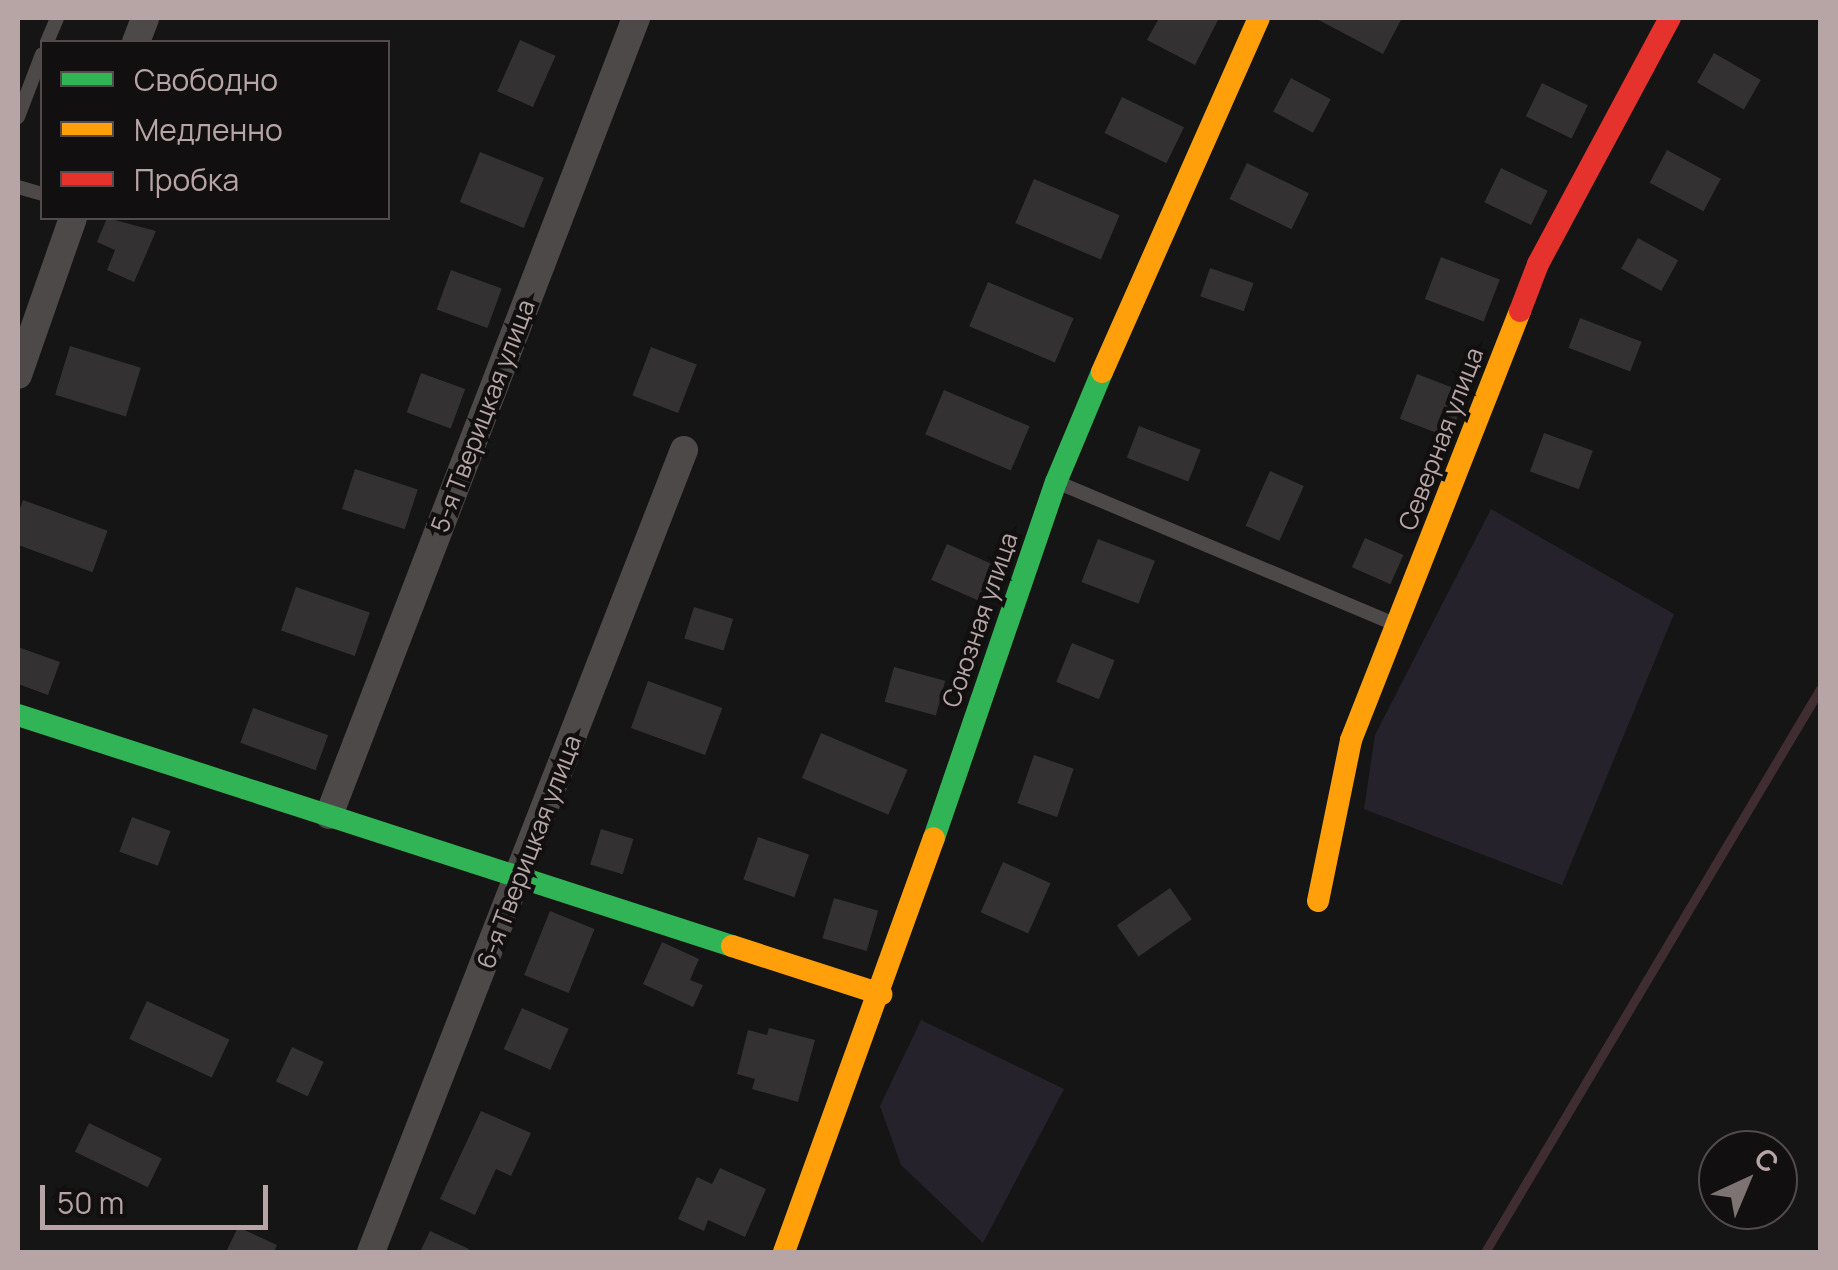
<!DOCTYPE html>
<meta charset="utf-8">
<style>
body{margin:0}
#map{position:relative;width:1838px;height:1270px;overflow:hidden;background:#151515;font-family:Manrope,sans-serif}
div>[style]{position:absolute}
[style*='--x']{left:calc(var(--x)*1px);top:calc(var(--y)*1px);width:calc(var(--w)*1px);rotate:calc(var(--a)*1deg)}
.green>*{inset:0;background:#25222b}
.stream>*{height:9px;margin:-4.5px;padding:0 4.5px;transform-origin:4.5px;border-radius:4.5px;background:#402d32}
.building>*{inset:0;background:#333131;transform-origin:0 0}
.lane>*{height:14px;margin:-7px;padding:0 7px;transform-origin:7px;border-radius:7px;background:#4e4949}
.street>*{height:28px;margin:-14px;padding:0 14px;transform-origin:14px;border-radius:14px;background:#4e4949}
.fast>*{height:22px;margin:-11px;padding:0 11px;transform-origin:11px;border-radius:11px;background:#30b455}
.slow>*{height:22px;margin:-11px;padding:0 11px;transform-origin:11px;border-radius:11px;background:#ff9f0a}
.jam>*{height:22px;margin:-11px;padding:0 11px;transform-origin:11px;border-radius:11px;background:#e5322d}
span{translate:-50% -50%;white-space:nowrap;text-align:center;line-height:1.15;-webkit-text-stroke:8px #110f0f;paint-order:stroke}
.street-label{font-size:25px;color:#b7a5a5}
.frame{position:absolute;inset:0;border:20px solid #b7a5a5;pointer-events:none}
.legend{position:absolute;left:40px;top:40px;width:350px;height:180px;box-sizing:border-box;background:#110f0f;border:2px solid #534b4b;margin:0;padding:12px 18px;list-style:none;font-size:30px;color:#b7a5a5}
.legend li{display:flex;align-items:center;gap:20px;height:50px}
.legend b{width:50px;border:2px solid #534b4b}
.north{position:absolute;left:1698px;top:1130px;width:100px;height:100px;box-sizing:border-box;background:#110f0f;border:2px solid #534b4b;border-radius:50%;rotate:44deg;font-size:28px;font-weight:700;line-height:40px;text-align:center;color:#b7a5a5}
.north::after{content:'';display:block;margin:auto;width:35px;height:45px;background:#7e7373;clip-path:polygon(50% 0,100% 100%,50% 72%,0 100%)}
.scale{position:absolute;left:40px;top:1185px;width:228px;height:45px;box-sizing:border-box;border:5px solid #b7a5a5;border-top:0;padding-left:12px;font-size:30px;line-height:35px;white-space:nowrap;color:#b7a5a5;-webkit-text-stroke:8px #110f0f;paint-order:stroke}
</style>
<div id="map">
<div class="green">
<div style="clip-path:polygon(1491px 509px,1674px 614px,1562px 885px,1364px 809px,1375px 735px)"></div>
<div style="clip-path:polygon(921px 1020px,1064px 1089px,983px 1243px,901px 1165px,880px 1106px)"></div>
</div>
<div class="stream">
<div style="--x:1485;--y:1252;--w:655;--a:-59.25"></div>
</div>
<div class="building">
<div style="clip-path:polygon(1159px 18px,1219px 18px,1195px 65px,1147px 40px)"></div>
<div style="clip-path:polygon(1315px 18px,1402px 18px,1383px 54px)"></div>
<div style="left:520px;top:40px;width:39px;height:56px;rotate:24deg"></div>
<div style="left:1714px;top:53px;width:54px;height:34px;rotate:30deg"></div>
<div style="left:1291px;top:78px;width:45px;height:38px;rotate:28deg"></div>
<div style="left:1542px;top:83px;width:51px;height:37px;rotate:26deg"></div>
<div style="left:1122px;top:97px;width:69px;height:40px;rotate:26deg"></div>
<div style="left:1667px;top:150px;width:61px;height:37px;rotate:28deg"></div>
<div style="left:480px;top:152px;width:69px;height:54px;rotate:22deg"></div>
<div style="left:1247px;top:163px;width:69px;height:40px;rotate:26deg"></div>
<div style="left:1501px;top:168px;width:52px;height:38px;rotate:26deg"></div>
<div style="left:1034px;top:179px;width:93px;height:48px;rotate:23deg"></div>
<div style="clip-path:polygon(107px 218px,156px 231px,134px 282px,107px 270px,115px 250px,97px 242px)"></div>
<div style="left:1638px;top:238px;width:46px;height:35px;rotate:29deg"></div>
<div style="left:1441px;top:257px;width:63px;height:45px;rotate:21deg"></div>
<div style="left:1210px;top:268px;width:46px;height:30px;rotate:19deg"></div>
<div style="left:451px;top:270px;width:54px;height:42px;rotate:20deg"></div>
<div style="left:988px;top:282px;width:93px;height:48px;rotate:23deg"></div>
<div style="left:1580px;top:318px;width:66px;height:32px;rotate:21deg"></div>
<div style="left:70px;top:346px;width:74px;height:51px;rotate:17deg"></div>
<div style="left:651px;top:347px;width:49px;height:52px;rotate:21deg"></div>
<div style="left:421px;top:373px;width:47px;height:42px;rotate:20deg"></div>
<div style="left:1417px;top:374px;width:53px;height:48px;rotate:21deg"></div>
<div style="left:944px;top:390px;width:93px;height:48px;rotate:23deg"></div>
<div style="left:1139px;top:426px;width:66px;height:34px;rotate:21deg"></div>
<div style="left:1544px;top:433px;width:52px;height:41px;rotate:20deg"></div>
<div style="left:355px;top:469px;width:66px;height:42px;rotate:18deg"></div>
<div style="left:1270px;top:471px;width:37px;height:60px;rotate:24deg"></div>
<div style="left:23px;top:500px;width:90px;height:44px;rotate:20deg"></div>
<div style="left:1365px;top:538px;width:42px;height:32px;rotate:24deg"></div>
<div style="left:1098px;top:539px;width:61px;height:46px;rotate:21deg"></div>
<div style="left:947px;top:544px;width:51px;height:39px;rotate:24deg"></div>
<div style="left:296px;top:587px;width:78px;height:46px;rotate:19deg"></div>
<div style="left:694px;top:607px;width:41px;height:33px;rotate:17deg"></div>
<div style="left:1072px;top:643px;width:46px;height:42px;rotate:22deg"></div>
<div style="clip-path:polygon(18px 647px,60px 662px,48px 695px,18px 684px)"></div>
<div style="left:894px;top:667px;width:53px;height:36px;rotate:15deg"></div>
<div style="left:648px;top:681px;width:79px;height:50px;rotate:20deg"></div>
<div style="left:253px;top:708px;width:80px;height:37px;rotate:20deg"></div>
<div style="left:821px;top:733px;width:94px;height:49px;rotate:23deg"></div>
<div style="left:1034px;top:755px;width:42px;height:51px;rotate:19deg"></div>
<div style="left:132px;top:817px;width:41px;height:37px;rotate:20deg"></div>
<div style="left:601px;top:829px;width:34px;height:37px;rotate:17deg"></div>
<div style="left:758px;top:837px;width:54px;height:45px;rotate:19deg"></div>
<div style="left:1003px;top:862px;width:52px;height:55px;rotate:24deg"></div>
<div style="left:1170px;top:888px;width:38px;height:65px;rotate:55deg"></div>
<div style="left:834px;top:898px;width:46px;height:42px;rotate:16deg"></div>
<div style="left:550px;top:911px;width:48px;height:69px;rotate:22deg"></div>
<div style="clip-path:polygon(662px 942px,699px 959px,690px 980px,703px 985px,693px 1007px,643px 984px)"></div>
<div style="left:147px;top:1001px;width:91px;height:42px;rotate:25deg"></div>
<div style="left:522px;top:1008px;width:51px;height:45px;rotate:24deg"></div>
<div style="clip-path:polygon(769px 1028px,815px 1040px,798px 1102px,752px 1089px,755px 1079px,737px 1074px,748px 1030px,767px 1035px)"></div>
<div style="left:292px;top:1047px;width:35px;height:38px;rotate:25deg"></div>
<div style="clip-path:polygon(481px 1111px,531px 1133px,511px 1176px,496px 1169px,475px 1215px,440px 1199px)"></div>
<div style="left:89px;top:1123px;width:81px;height:32px;rotate:26deg"></div>
<div style="clip-path:polygon(720px 1168px,766px 1189px,745px 1237px,708px 1220px,704px 1231px,678px 1219px,697px 1177px,712px 1184px)"></div>
<div style="clip-path:polygon(238px 1227px,277px 1245px,274px 1252px,226px 1252px)"></div>
<div style="clip-path:polygon(430px 1231px,469px 1249px,467px 1252px,420px 1252px)"></div>
</div>
<div class="lane">
<div style="--x:47;--y:42;--w:26;--a:-67"></div>
<div style="--x:18;--y:117;--w:67;--a:-69.1"></div>
<div style="--x:18;--y:187;--w:25;--a:16"></div>
<div style="--x:1059;--y:483;--w:363;--a:22.8"></div>
</div>
<div class="street">
<div style="--x:136;--y:42;--w:26;--a:-69"></div>
<div style="--x:18;--y:375;--w:166;--a:-70.7"></div>
<div style="--x:329;--y:815;--w:854;--a:-68.93"></div>
<div style="--x:371;--y:1252;--w:861;--a:-68.68"></div>
</div>
<div class="fast">
<div style="--x:18;--y:715;--w:750;--a:17.93"></div>
<div style="--x:934;--y:838;--w:376;--a:-71.1"></div>
<div style="--x:1056;--y:482;--w:119;--a:-67.3"></div>
</div>
<div class="slow">
<div style="--x:1102;--y:372;--w:387;--a:-66.1"></div>
<div style="--x:1318;--y:901;--w:164;--a:-78.4"></div>
<div style="--x:1351;--y:740;--w:461;--a:-68.5"></div>
<div style="--x:732;--y:946;--w:157;--a:17.9"></div>
<div style="--x:784;--y:1252;--w:440;--a:-70.1"></div>
</div>
<div class="jam">
<div style="--x:1520;--y:311;--w:50;--a:-69"></div>
<div style="--x:1538;--y:264;--w:279;--a:-61.8"></div>
</div>
<div class="street-label">
<span style="left:483px;top:416px;rotate:-69deg">5-я Тверицкая улица</span>
<span style="left:1441px;top:439px;rotate:-69deg">Северная улица</span>
<span style="left:980px;top:620px;rotate:-71deg">Союзная улица</span>
<span style="left:529px;top:852px;rotate:-69deg">6-я Тверицкая улица</span>
</div>
<div class="frame"></div>
<ul class="legend">
<li><b style="height:12px;background:#30b455"></b>Свободно</li>
<li><b style="height:12px;background:#ff9f0a"></b>Медленно</li>
<li><b style="height:12px;background:#e5322d"></b>Пробка</li>
</ul>
<div class="north">С</div>
<div class="scale">50 m</div>
</div>
